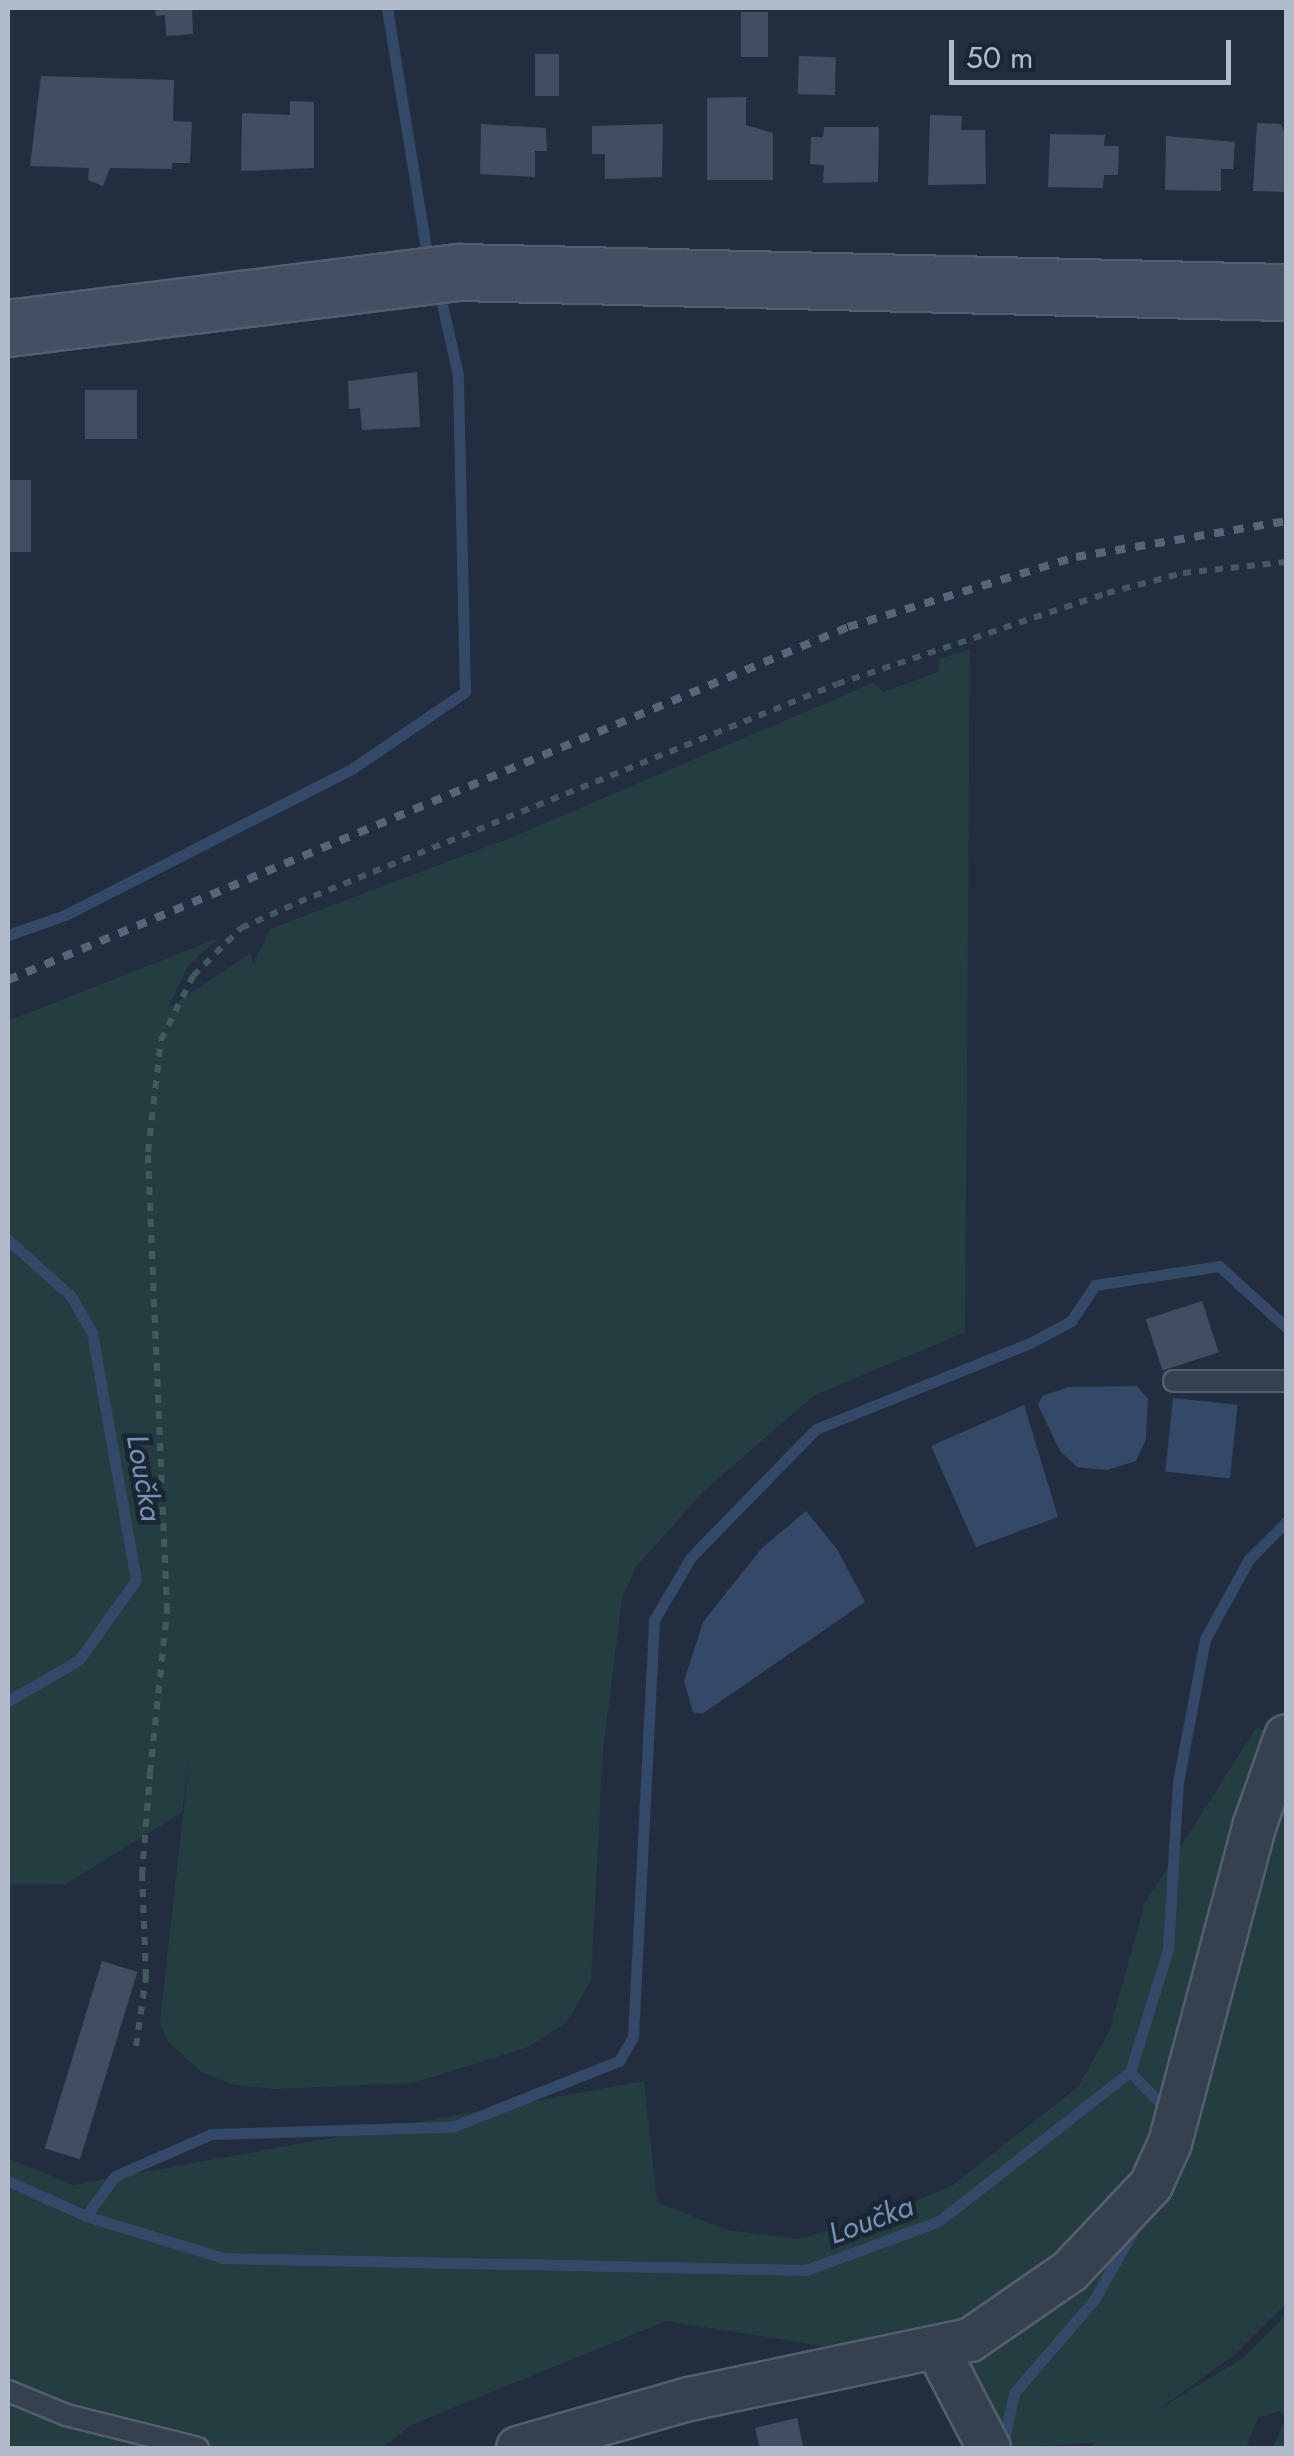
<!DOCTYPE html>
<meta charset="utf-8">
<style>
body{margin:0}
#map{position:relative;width:1294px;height:2456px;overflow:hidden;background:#222e40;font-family:Jost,sans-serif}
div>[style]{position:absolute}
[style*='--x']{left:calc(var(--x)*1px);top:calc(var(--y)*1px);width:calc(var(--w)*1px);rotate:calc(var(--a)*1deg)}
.green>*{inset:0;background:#243d41}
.water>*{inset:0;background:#344968;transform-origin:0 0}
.stream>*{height:11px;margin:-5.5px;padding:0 5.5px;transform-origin:5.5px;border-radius:5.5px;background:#344968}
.building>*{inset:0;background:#414e62;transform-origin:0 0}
.path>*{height:6px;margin-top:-3px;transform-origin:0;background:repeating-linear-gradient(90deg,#425a5e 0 8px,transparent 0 16px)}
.roads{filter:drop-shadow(2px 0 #545e6e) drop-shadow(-2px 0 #545e6e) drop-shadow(0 2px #545e6e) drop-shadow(0 -2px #545e6e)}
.service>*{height:20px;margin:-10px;padding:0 10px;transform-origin:10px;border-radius:10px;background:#364150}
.minor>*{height:42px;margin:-21px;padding:0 21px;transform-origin:21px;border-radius:21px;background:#364150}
.secondary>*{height:55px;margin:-27.5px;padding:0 27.5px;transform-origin:27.5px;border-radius:27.5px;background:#444f63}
.rail>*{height:8px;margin-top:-4px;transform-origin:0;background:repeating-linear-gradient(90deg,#586477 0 10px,transparent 0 20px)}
span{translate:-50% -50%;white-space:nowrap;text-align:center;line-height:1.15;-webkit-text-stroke:9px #1b2635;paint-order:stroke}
.water-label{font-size:30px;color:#7891b4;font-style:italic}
.frame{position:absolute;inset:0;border:10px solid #b2bbcb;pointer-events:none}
.scale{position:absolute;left:949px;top:40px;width:282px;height:45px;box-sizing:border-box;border:5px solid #b2bbcb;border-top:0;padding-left:12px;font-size:30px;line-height:35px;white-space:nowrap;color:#b2bbcb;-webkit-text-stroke:8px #1b2635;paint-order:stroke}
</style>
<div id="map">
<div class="green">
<div style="clip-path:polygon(970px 649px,965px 1332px,813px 1396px,703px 1492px,636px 1567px,622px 1599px,603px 1750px,591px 1980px,567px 2022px,528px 2047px,413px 2083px,274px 2089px,231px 2084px,201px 2072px,166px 2039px,160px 2021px,190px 1752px,182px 1812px,66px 1884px,8px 1885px,8px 1021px,219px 938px,188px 966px,167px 1009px,251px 953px,253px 963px,270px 929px,515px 836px,873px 683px,884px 692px,938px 672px,939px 659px)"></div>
<div style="clip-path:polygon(1256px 1728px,1286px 1735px,1286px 2304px,1234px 2355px,1158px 2410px,1243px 2358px,1286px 2315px,1286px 2448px,1273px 2448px,1286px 2417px,1279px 2411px,1258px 2418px,1246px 2448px,1089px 2448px,1096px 2443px,993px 2448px,918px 2346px,835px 2348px,666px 2321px,411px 2425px,382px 2448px,8px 2448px,8px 2158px,73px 2185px,644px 2081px,657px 2202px,727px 2230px,799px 2239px,889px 2213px,953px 2185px,1078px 2087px,1109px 2032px,1145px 1903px)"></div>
</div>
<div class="water">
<div style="clip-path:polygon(1137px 1386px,1148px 1399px,1146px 1439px,1136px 1461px,1107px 1470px,1077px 1467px,1060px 1451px,1038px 1405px,1042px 1396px,1069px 1387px)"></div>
<div style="left:1173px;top:1398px;width:65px;height:74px;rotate:6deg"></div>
<div style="clip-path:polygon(1024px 1405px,1058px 1517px,976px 1547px,931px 1446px)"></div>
<div style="clip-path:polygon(806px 1511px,837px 1549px,865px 1602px,702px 1714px,693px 1712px,684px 1681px,703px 1622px,762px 1548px)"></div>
</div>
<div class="stream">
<div style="--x:387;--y:8;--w:255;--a:80.8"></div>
<div style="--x:8;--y:935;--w:60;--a:-19.3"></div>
<div style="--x:65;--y:915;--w:323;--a:-27"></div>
<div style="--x:353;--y:768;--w:135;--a:-34.2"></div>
<div style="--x:465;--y:692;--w:317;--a:-91.3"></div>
<div style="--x:458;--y:375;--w:86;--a:-102.7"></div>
<div style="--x:8;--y:1240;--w:84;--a:41.6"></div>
<div style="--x:71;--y:1296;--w:43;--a:60.4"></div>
<div style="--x:92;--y:1333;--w:251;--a:79.9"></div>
<div style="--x:136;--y:1580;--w:98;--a:125.5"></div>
<div style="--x:79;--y:1660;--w:82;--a:150"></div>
<div style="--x:1130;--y:2072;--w:53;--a:45.8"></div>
<div style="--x:8;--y:2181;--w:85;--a:24.2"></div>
<div style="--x:86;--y:2216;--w:143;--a:17"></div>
<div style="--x:223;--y:2258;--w:583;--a:1.18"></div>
<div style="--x:806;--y:2270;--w:142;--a:-20.2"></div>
<div style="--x:939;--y:2221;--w:242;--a:-38"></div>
<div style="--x:1130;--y:2072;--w:129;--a:-72.8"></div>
<div style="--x:1168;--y:1949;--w:167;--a:-86.6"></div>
<div style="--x:1178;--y:1782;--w:146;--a:-79.3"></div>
<div style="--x:1205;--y:1639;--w:91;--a:-61.2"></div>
<div style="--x:1249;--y:1559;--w:52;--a:-45"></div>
<div style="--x:86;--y:2216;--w:49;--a:-54.1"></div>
<div style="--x:115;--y:2176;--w:105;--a:-23.6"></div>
<div style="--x:211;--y:2134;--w:241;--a:-1.7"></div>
<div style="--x:452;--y:2127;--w:180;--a:-21.6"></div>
<div style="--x:619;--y:2061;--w:28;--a:-60"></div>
<div style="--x:633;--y:2037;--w:418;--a:-87.1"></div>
<div style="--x:654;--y:1620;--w:73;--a:-59.6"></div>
<div style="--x:691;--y:1557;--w:179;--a:-45.7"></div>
<div style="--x:816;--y:1429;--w:231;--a:-21.9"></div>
<div style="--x:1030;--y:1343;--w:47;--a:-28.2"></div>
<div style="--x:1071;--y:1321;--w:43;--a:-56.3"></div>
<div style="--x:1095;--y:1285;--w:125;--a:-8.7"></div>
<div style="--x:1219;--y:1266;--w:91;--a:42.3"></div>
<div style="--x:1003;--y:2444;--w:52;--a:-77.8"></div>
<div style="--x:1014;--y:2393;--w:123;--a:-49.3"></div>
<div style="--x:1094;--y:2300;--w:81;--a:-60.6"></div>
</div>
<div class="building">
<div style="clip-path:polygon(155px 8px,192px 8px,193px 34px,166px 36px,165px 15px,156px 16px)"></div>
<div style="left:741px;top:12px;width:27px;height:45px"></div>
<div style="left:535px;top:54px;width:24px;height:42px"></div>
<div style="left:799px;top:56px;width:37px;height:38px;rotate:2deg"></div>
<div style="clip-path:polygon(41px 76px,174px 80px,173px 121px,192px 122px,190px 163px,172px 163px,172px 169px,110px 168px,103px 186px,88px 180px,89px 168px,30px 166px)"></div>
<div style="clip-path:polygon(746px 97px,746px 125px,773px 133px,773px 180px,707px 180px,707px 98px)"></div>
<div style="clip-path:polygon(290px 101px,314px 102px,314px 168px,241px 171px,242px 113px,290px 115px)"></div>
<div style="clip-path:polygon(930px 115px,962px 116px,961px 130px,985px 130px,986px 184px,928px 185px)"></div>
<div style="clip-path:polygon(1257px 123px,1281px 124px,1286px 136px,1286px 192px,1253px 191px)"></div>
<div style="clip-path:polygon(481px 124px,546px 128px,547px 151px,535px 151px,535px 177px,480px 174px)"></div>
<div style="clip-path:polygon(663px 124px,662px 177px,605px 179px,605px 154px,592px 154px,592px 126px)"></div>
<div style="clip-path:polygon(824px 127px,879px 127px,878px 182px,823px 183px,824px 165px,810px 164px,811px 137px,823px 137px)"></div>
<div style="clip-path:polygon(1050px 134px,1105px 135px,1104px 146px,1119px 146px,1118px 175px,1104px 175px,1103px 188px,1048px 187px)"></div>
<div style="clip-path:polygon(1166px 136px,1235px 142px,1233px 169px,1221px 169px,1221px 191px,1165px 190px)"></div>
<div style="clip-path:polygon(417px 372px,420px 427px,362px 430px,360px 408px,349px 409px,348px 381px)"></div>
<div style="left:85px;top:390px;width:52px;height:49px"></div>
<div style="left:8px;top:480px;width:23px;height:72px"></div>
<div style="left:1202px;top:1301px;width:54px;height:59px;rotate:72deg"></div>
<div style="left:102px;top:1961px;width:37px;height:196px;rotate:17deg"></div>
<div style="clip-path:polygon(797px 2418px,803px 2446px,760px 2448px,755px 2428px)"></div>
</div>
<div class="path">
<div style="--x:136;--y:2046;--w:70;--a:-81.8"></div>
<div style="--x:146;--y:1977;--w:102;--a:-92.2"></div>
<div style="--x:142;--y:1875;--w:102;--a:-85.5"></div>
<div style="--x:150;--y:1773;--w:163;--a:-84"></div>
<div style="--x:167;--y:1611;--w:459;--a:-92.4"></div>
<div style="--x:148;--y:1152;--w:113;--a:-83.4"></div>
<div style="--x:161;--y:1040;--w:72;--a:-63.4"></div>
<div style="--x:193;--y:976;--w:68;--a:-45"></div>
<div style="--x:241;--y:928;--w:64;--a:-24.1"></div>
<div style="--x:299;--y:902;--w:580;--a:-22.06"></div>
<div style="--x:837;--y:684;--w:285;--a:-18.6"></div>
<div style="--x:1107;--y:593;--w:79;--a:-14.7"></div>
<div style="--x:1183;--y:573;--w:104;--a:-6.1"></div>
</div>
<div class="roads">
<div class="service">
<div style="--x:1174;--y:1381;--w:112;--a:0"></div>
<div style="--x:8;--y:2391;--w:63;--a:22.5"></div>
<div style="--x:66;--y:2415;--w:136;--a:14"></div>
</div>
<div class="minor">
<div style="--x:938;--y:2350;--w:110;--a:62.5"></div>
<div style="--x:518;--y:2448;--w:178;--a:-16"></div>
<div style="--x:689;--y:2399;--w:287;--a:-11.9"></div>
<div style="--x:970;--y:2340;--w:121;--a:-34.6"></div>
<div style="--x:1070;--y:2271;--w:118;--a:-46.7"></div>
<div style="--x:1151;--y:2185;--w:46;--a:-65.7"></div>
<div style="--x:1170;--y:2143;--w:327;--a:-75.1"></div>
<div style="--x:1254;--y:1827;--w:96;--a:-70.6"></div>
</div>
<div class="secondary">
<div style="--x:8;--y:328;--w:454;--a:-7.1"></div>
<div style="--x:459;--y:272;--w:827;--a:1.39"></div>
</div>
</div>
<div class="rail">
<div style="--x:8;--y:980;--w:911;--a:-22.79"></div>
<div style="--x:848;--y:627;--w:239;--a:-17.1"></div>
<div style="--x:1076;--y:557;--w:213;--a:-9.7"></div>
</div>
<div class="water-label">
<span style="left:144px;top:1478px;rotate:80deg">Loučka</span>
<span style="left:871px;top:2220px;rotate:-20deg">Loučka</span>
</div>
<div class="frame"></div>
<div class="scale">50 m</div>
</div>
